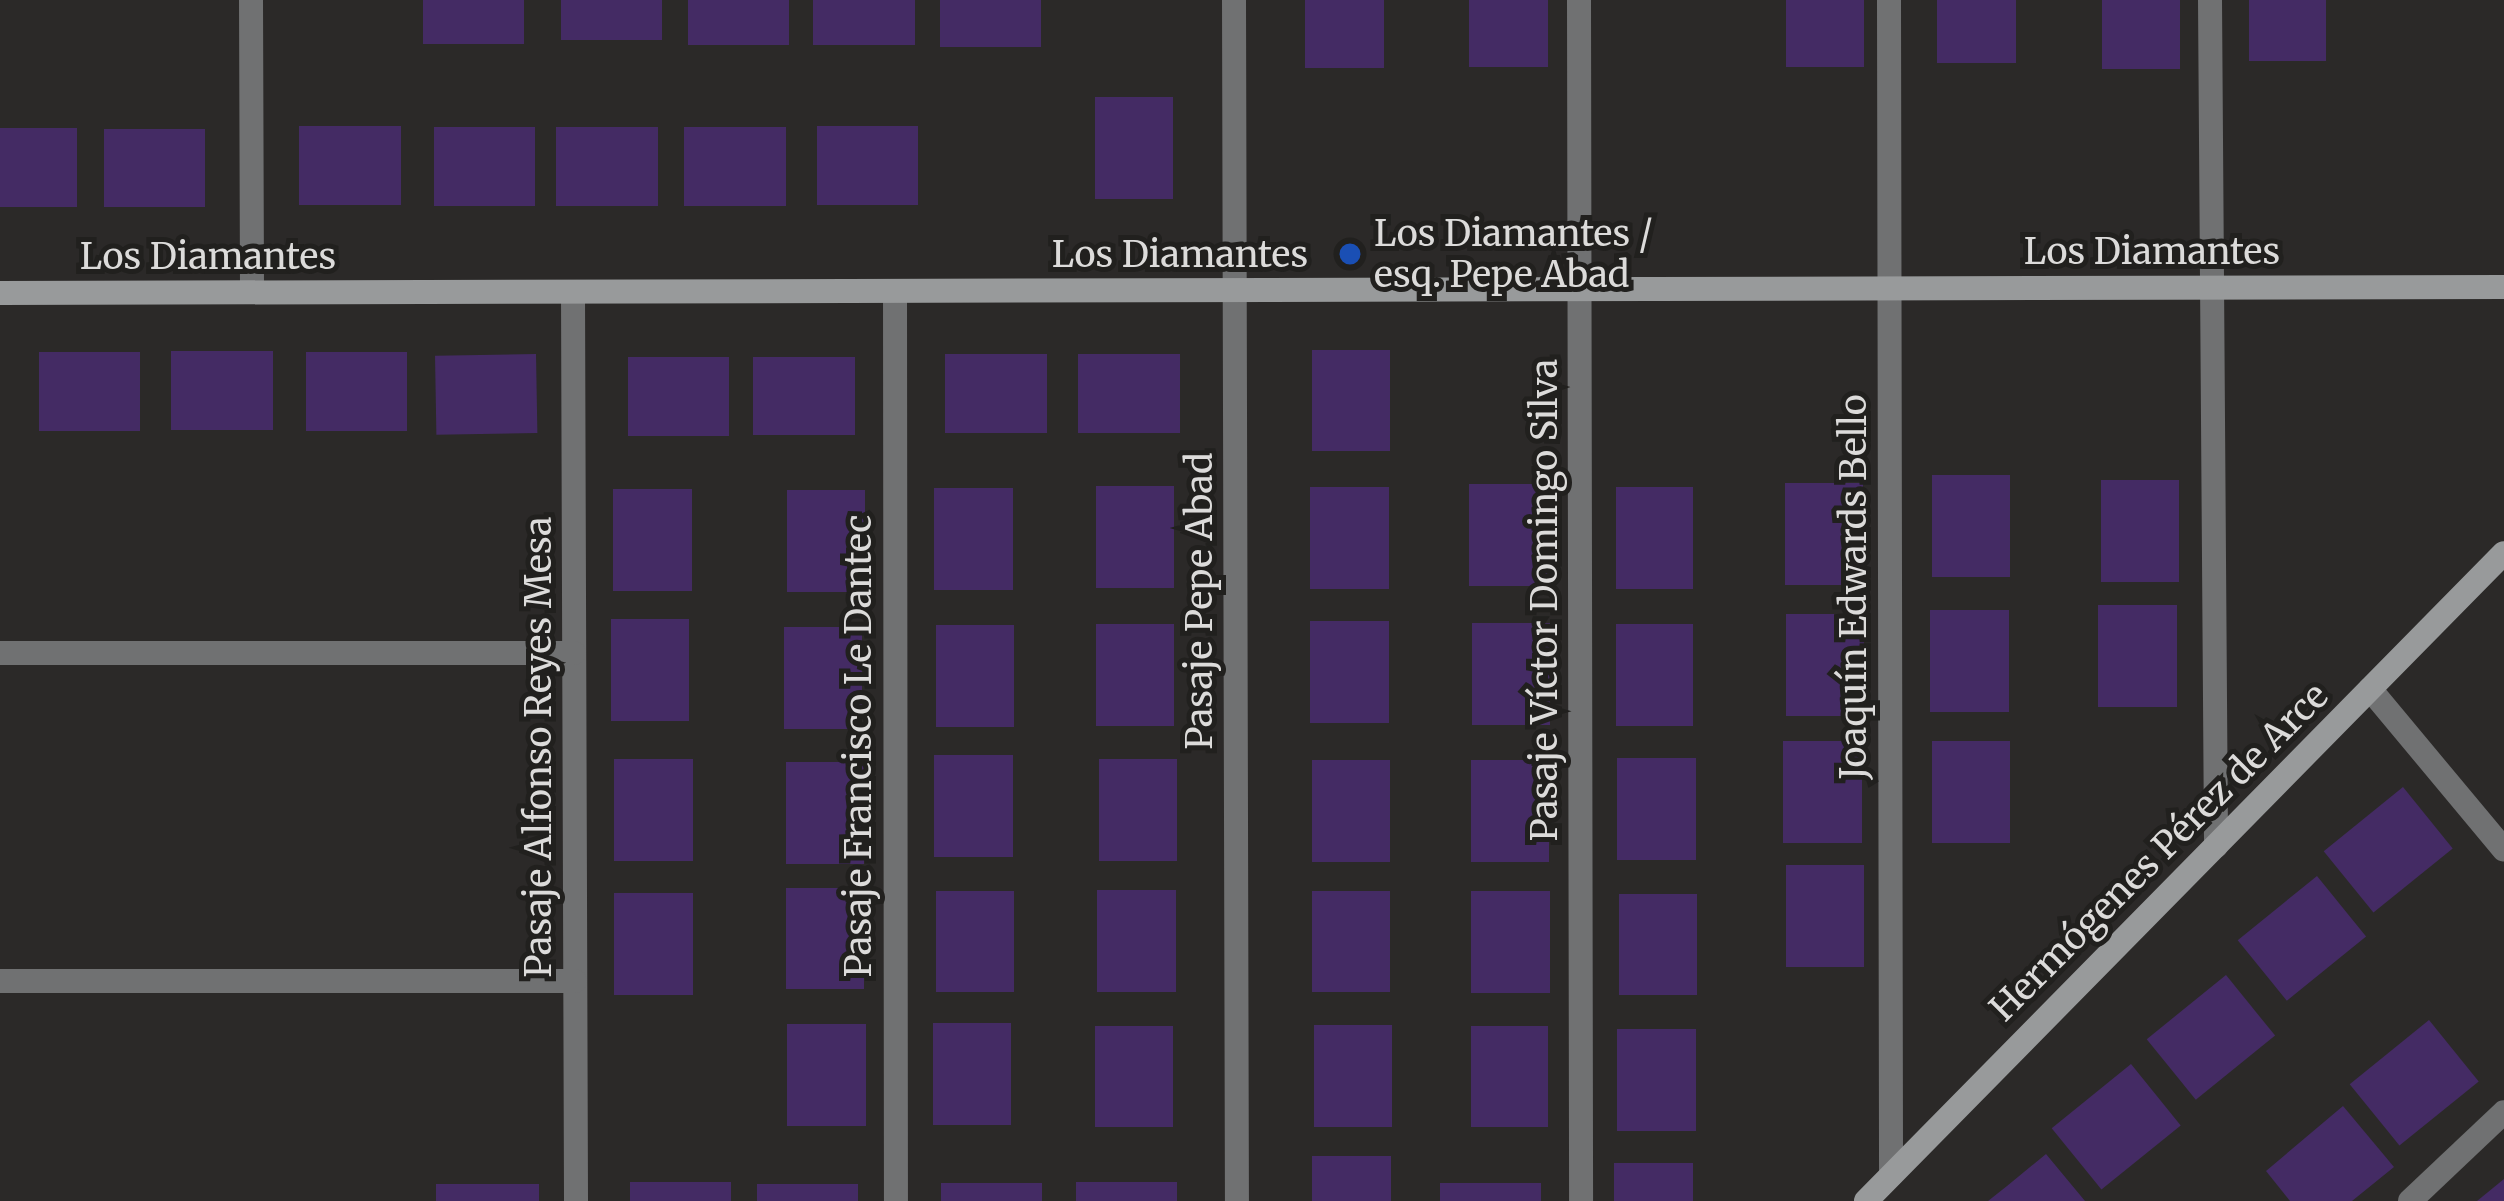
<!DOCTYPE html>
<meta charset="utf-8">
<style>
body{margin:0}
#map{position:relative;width:2504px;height:1201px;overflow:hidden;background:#2b2928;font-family:Merriweather,serif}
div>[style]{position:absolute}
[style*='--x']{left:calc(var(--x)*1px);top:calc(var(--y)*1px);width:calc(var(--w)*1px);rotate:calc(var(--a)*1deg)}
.building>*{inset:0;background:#442b64;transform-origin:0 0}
.street>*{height:24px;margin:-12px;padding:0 12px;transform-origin:12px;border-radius:12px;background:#707172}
.secondary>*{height:24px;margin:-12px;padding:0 12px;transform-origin:12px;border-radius:12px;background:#989a9b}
.dots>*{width:33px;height:33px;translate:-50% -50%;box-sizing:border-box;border:6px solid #21201e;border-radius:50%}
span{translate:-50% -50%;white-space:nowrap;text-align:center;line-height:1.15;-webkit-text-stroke:10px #21201e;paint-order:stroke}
.poi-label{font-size:36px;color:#dcdbda}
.left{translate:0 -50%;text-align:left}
.street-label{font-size:36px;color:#dcdbda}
</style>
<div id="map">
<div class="building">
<div style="left:423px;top:0;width:101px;height:44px"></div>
<div style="left:561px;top:0;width:101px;height:40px"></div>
<div style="left:688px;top:0;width:101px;height:45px"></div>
<div style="left:813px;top:0;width:102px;height:45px"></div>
<div style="left:940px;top:0;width:101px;height:47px"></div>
<div style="left:1305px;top:0;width:79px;height:68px"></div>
<div style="left:1469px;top:0;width:79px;height:67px"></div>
<div style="left:1786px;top:0;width:78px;height:67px"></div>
<div style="left:1937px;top:0;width:79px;height:63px"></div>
<div style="left:2102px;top:0;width:78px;height:69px"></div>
<div style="left:2249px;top:0;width:77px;height:61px"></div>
<div style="left:1095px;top:97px;width:78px;height:102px"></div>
<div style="left:299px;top:126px;width:102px;height:79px"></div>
<div style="left:817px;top:126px;width:101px;height:79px"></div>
<div style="left:434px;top:127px;width:101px;height:79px"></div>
<div style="left:556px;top:127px;width:102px;height:79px"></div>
<div style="left:684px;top:127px;width:102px;height:79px"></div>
<div style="left:0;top:128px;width:77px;height:79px"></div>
<div style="left:104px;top:129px;width:101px;height:78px"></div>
<div style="left:1312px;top:350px;width:78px;height:101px"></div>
<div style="left:171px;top:351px;width:102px;height:79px"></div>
<div style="left:39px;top:352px;width:101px;height:79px"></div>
<div style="left:306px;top:352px;width:101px;height:79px"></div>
<div style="left:536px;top:354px;width:79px;height:101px;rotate:89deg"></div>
<div style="left:945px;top:354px;width:102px;height:79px"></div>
<div style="left:1180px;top:354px;width:79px;height:102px;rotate:90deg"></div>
<div style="left:628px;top:357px;width:101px;height:79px"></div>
<div style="left:753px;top:357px;width:102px;height:78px"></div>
<div style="left:1932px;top:475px;width:78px;height:102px"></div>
<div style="left:2101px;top:480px;width:78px;height:102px"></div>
<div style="left:1785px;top:483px;width:78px;height:102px"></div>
<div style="left:1469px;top:484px;width:78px;height:102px"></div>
<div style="left:1096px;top:486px;width:78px;height:102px"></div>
<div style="left:1310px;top:487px;width:79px;height:102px"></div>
<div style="left:1616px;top:487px;width:77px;height:102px"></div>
<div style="left:934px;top:488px;width:79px;height:102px"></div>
<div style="left:613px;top:489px;width:79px;height:102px"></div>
<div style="left:787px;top:490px;width:78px;height:102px"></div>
<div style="left:2098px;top:605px;width:79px;height:102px"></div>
<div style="left:1930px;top:610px;width:79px;height:102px"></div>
<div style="left:1786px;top:614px;width:78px;height:102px"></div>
<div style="left:611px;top:619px;width:78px;height:102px"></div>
<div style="left:1389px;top:621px;width:102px;height:79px;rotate:90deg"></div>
<div style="left:1472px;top:623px;width:78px;height:102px"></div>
<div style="left:1174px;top:624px;width:102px;height:78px;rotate:90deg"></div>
<div style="left:1616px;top:624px;width:77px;height:102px"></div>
<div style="left:936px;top:625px;width:78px;height:102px"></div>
<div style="left:784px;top:627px;width:78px;height:102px"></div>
<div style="left:1783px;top:741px;width:79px;height:102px"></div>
<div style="left:1932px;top:741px;width:78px;height:102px"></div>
<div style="left:934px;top:755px;width:79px;height:102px"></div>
<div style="left:1617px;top:758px;width:79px;height:102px"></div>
<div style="left:614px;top:759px;width:79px;height:102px"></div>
<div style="left:1099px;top:759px;width:78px;height:102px"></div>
<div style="left:1390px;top:760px;width:102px;height:78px;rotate:90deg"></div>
<div style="left:1549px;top:760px;width:102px;height:78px;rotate:90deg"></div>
<div style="left:786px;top:762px;width:78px;height:102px"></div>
<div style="left:2403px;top:787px;width:79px;height:102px;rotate:51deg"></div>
<div style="left:1786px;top:865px;width:78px;height:102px"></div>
<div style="left:2317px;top:876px;width:78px;height:102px;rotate:51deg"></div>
<div style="left:786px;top:888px;width:78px;height:101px"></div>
<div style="left:1097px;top:890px;width:79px;height:102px"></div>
<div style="left:936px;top:891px;width:78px;height:101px"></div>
<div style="left:1312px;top:891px;width:78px;height:101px"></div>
<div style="left:1471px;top:891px;width:79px;height:102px"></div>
<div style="left:614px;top:893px;width:79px;height:102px"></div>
<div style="left:1619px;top:894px;width:78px;height:101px"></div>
<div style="left:2226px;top:975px;width:78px;height:102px;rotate:51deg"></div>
<div style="left:2429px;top:1020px;width:79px;height:102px;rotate:51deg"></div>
<div style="left:933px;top:1023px;width:78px;height:102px"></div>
<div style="left:866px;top:1024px;width:102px;height:79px;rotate:90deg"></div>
<div style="left:1314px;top:1025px;width:78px;height:102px"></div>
<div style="left:1095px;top:1026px;width:78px;height:101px"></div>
<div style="left:1471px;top:1026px;width:77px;height:101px"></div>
<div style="left:1617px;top:1029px;width:79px;height:102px"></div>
<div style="left:2131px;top:1064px;width:79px;height:102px;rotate:51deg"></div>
<div style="clip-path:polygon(2343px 1106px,2394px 1167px,2352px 1201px,2290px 1201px,2266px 1171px)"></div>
<div style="clip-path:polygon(2046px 1154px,2085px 1201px,1988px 1201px,2007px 1186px)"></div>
<div style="left:1312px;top:1156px;width:79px;height:45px"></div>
<div style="left:1614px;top:1163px;width:79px;height:38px"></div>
<div style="clip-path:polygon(2504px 1179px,2504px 1201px,2477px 1201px)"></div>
<div style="left:630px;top:1182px;width:101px;height:19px"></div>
<div style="left:1076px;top:1182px;width:101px;height:19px"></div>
<div style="left:941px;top:1183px;width:101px;height:18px"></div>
<div style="left:1440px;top:1183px;width:101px;height:18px"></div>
<div style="left:539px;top:1184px;width:17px;height:103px;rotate:90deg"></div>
<div style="left:757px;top:1184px;width:101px;height:17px"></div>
</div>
<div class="street">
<div style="--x:251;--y:0;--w:292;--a:89.8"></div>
<div style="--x:1234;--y:0;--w:1201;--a:89.86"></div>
<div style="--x:1579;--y:0;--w:1201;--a:89.9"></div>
<div style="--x:1889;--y:0;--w:1175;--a:89.9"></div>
<div style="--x:2210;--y:0;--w:846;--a:89.59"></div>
<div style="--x:895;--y:291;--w:910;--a:89.94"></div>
<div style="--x:573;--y:292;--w:909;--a:89.81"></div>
<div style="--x:0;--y:653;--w:574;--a:0"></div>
<div style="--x:2370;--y:689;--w:209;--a:50.2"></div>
<div style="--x:0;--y:981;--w:575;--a:0"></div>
<div style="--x:2410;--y:1201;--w:129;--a:-43.4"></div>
</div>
<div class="secondary">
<div style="--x:0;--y:293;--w:2504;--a:-0.14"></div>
<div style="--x:1866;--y:1201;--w:909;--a:-45.45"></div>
</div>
<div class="dots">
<div style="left:1350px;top:254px;background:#1a4fb4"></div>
</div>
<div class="poi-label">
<span class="left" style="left:1374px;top:254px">Los Diamantes /<br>esq. Pepe Abad</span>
</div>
<div class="street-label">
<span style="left:2152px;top:252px">Los Diamantes</span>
<span style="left:1180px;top:255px">Los Diamantes</span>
<span style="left:208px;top:257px">Los Diamantes</span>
<span style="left:1854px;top:587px;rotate:-90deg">Joaquín Edwards Bello</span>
<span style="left:1545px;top:600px;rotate:-90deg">Pasaje Víctor Domingo Silva</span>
<span style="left:1200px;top:601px;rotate:-90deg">Pasaje Pepe Abad</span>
<span style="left:859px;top:746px;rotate:-90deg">Pasaje Francisco Le Dantec</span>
<span style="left:539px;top:747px;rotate:-90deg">Pasaje Alfonso Reyes Mesa</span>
<span style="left:2159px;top:852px;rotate:-45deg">Hermógenes Pérez de Arce</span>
</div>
</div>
